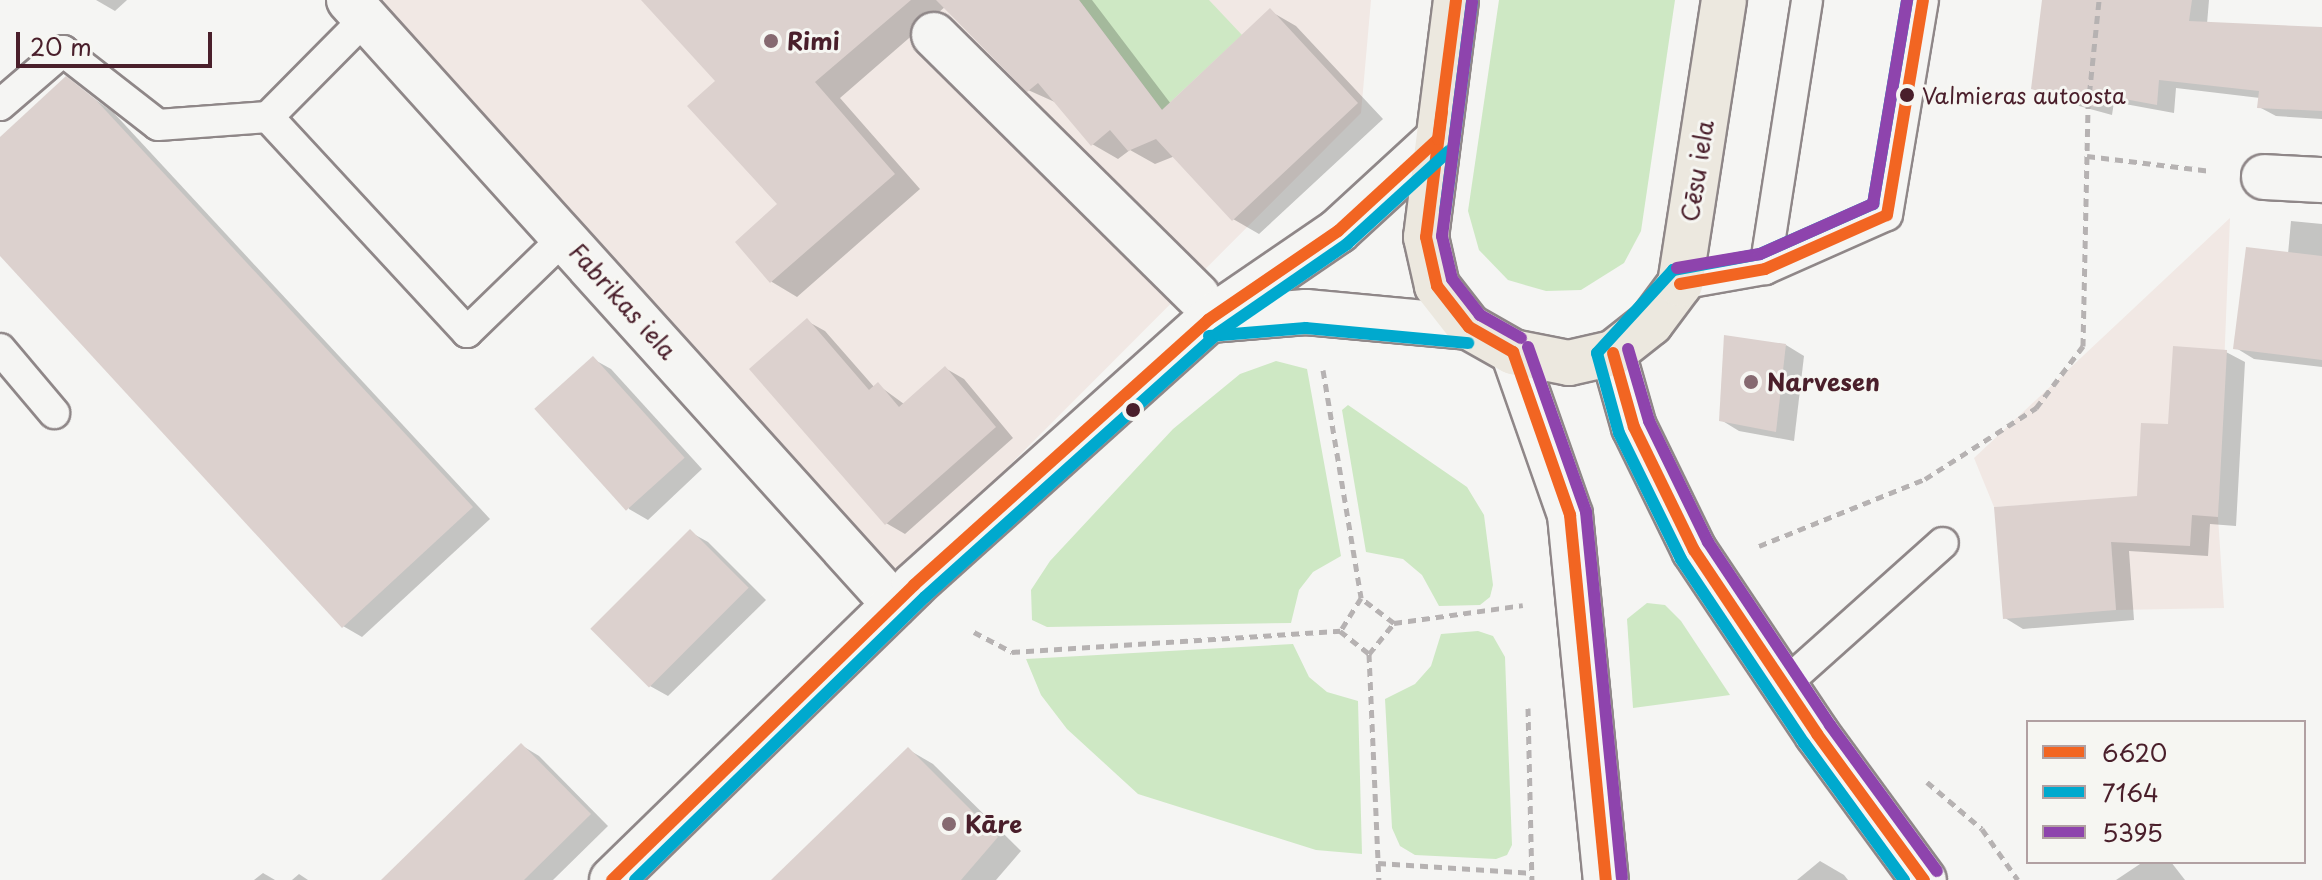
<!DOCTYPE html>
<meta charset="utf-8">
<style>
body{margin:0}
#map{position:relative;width:2322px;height:880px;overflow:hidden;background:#f5f5f3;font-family:"Playpen Sans",sans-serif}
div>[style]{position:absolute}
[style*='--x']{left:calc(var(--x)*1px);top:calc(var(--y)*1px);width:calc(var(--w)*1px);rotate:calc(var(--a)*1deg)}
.built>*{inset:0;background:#f1e8e4}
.green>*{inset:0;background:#cee8c4}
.shadow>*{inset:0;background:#0003}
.building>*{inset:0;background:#dcd1ce;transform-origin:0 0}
.path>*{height:5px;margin-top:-2.5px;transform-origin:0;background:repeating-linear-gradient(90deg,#b6b2b2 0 8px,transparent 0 14px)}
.roads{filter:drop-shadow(2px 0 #8f8788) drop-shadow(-2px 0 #8f8788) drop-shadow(0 2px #8f8788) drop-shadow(0 -2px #8f8788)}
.service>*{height:30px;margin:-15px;padding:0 15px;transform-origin:15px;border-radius:15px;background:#f5f5f3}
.minor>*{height:44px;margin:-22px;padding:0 22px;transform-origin:22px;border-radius:22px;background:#f5f5f3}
.tertiary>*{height:44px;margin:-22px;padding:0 22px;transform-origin:22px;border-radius:22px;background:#f5f5f3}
.secondary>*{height:44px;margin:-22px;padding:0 22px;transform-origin:22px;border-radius:22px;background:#f5f5f3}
.primary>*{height:44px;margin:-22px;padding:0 22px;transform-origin:22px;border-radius:22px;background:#ece8df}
.bus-1>*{height:12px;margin:-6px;padding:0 6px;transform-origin:6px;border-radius:6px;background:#f26522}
.bus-2>*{height:12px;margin:-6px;padding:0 6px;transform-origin:6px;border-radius:6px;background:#00a9ce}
.bus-3>*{height:12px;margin:-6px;padding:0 6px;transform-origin:6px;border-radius:6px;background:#8e44ad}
.dots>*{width:22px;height:22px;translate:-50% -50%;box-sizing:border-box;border:4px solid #f6f6f2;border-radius:50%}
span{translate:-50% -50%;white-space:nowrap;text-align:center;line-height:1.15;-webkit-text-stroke:6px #f6f6f2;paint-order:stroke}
.bus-label{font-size:22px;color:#4a1f2b}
.left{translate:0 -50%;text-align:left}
.poi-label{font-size:24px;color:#4a1f2b;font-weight:700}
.street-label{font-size:24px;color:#4a1f2b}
.legend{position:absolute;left:2026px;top:720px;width:280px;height:144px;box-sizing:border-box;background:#f6f6f2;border:2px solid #b1a0a2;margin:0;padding:10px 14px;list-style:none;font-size:24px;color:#4a1f2b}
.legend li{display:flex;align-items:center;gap:16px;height:40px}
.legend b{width:40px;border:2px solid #b1a0a2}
.scale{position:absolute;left:16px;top:32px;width:196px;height:36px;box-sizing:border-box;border:4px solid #4a1f2b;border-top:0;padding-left:10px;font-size:24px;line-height:28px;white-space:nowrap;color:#4a1f2b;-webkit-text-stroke:6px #f6f6f2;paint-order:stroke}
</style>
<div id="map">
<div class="built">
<div style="clip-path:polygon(360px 0,1371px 0,1361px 113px,875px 600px)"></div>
<div style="clip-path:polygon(2230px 218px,2218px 517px,2224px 608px,2116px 610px,2108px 499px,1994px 507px,1974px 458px)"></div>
</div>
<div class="green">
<div style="clip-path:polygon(1079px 0,1209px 0,1242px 35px,1162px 110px)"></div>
<div style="clip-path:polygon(1499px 0,1675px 0,1641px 231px,1624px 263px,1581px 290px,1546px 291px,1508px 280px,1479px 250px,1468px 211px)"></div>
<div style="clip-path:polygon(1276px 361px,1307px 369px,1341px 556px,1313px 572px,1299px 590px,1291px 623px,1047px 627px,1032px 620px,1031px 590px,1050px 561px,1173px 429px,1240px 374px)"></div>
<div style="clip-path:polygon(1348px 405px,1467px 487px,1484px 515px,1493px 585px,1490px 597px,1480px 605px,1439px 606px,1422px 575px,1403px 559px,1366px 552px,1342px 410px)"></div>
<div style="clip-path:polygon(1647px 603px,1665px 605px,1681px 621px,1730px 695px,1633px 708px,1627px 619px)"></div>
<div style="clip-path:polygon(1478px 631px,1493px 636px,1505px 657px,1512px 845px,1507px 855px,1496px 859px,1415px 855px,1400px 846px,1392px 828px,1385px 699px,1415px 684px,1431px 666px,1441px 634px)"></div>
<div style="clip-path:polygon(1293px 644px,1309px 677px,1327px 692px,1358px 701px,1362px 854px,1316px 850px,1138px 794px,1067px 729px,1041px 695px,1026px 659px)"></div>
</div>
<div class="shadow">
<div style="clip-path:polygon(96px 0,127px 0,115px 11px)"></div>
<div style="clip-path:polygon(643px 0,1092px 0,1171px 104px,1270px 11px,1296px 26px,1383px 119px,1259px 234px,1233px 219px,1175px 156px,1155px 164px,1130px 150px,1118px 159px,1092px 144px,1057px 103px,1028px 90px,946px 6px,840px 98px,920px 189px,797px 297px,772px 282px,737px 242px,780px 205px,718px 81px)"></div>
<div style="clip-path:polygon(2044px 0,2209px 0,2207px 24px,2322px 28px,2322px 119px,2276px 116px,2259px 107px,2260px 98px,2176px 88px,2174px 113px,2114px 102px,2112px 115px,2050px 98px,2033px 88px)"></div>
<div style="clip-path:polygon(66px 79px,113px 112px,490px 519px,362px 637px,343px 626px,0 253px,0 140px)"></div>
<div style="clip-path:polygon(2291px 221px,2322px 224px,2322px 367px,2254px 359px,2236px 348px,2288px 254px)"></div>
<div style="clip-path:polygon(807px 321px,825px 331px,875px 388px,878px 385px,904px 404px,945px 368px,964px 379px,1013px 438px,905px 534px,886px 523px)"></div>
<div style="clip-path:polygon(1786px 345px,1804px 356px,1794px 441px,1739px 431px,1721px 420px)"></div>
<div style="clip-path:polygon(2226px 352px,2245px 362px,2236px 526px,2210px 524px,2208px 556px,2129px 551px,2134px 620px,2023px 629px,2005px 618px,2139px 498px,2170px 426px)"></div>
<div style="clip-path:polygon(593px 359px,611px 369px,702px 469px,648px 520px,629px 509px)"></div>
<div style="clip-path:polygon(690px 532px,708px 542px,766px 600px,668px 696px,650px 686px,592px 628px)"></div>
<div style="clip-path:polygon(521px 745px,539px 756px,608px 826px,553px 880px,395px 880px)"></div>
<div style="clip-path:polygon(909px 750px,933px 764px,1021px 851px,996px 880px,774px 880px)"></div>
<div style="clip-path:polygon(1820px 861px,1844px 875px,1848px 880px,1797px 880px)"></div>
<div style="clip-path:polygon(2143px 862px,2171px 862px,2185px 880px,2116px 880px)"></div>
<div style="clip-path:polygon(263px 873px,275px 880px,254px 880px)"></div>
<div style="clip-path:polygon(299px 874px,308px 880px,292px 880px)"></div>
</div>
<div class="building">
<div style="clip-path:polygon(641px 0,911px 0,815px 82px,895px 174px,770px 283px,735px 242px,777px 204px,687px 106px,715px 81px)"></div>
<div style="clip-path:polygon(936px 0,1079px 0,1162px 110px,1270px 8px,1358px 103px,1232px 221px,1156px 139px,1128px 151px,1110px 130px,1091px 146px,1038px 83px,1027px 92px)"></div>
<div style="clip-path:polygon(2042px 0,2192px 0,2189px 21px,2322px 27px,2322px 111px,2257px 108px,2259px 91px,2159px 80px,2157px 105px,2097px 94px,2095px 107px,2031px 89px)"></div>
<div style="clip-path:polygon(66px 76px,95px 99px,473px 507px,342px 628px,0 256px,0 137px)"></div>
<div style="clip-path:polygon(2246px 247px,2322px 256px,2322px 360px,2233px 349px)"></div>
<div style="clip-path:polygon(807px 318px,869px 390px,878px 382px,899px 407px,945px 366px,996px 427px,885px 525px,749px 369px)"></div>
<div style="clip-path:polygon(1724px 335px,1786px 344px,1776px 432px,1719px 421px)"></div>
<div style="clip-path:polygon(2173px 346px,2227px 350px,2218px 517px,2192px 515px,2190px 546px,2111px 542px,2116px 610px,2003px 619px,1994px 507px,2137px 496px,2141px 423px,2168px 424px)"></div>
<div style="left:593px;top:356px;width:137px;height:79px;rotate:48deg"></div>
<div style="left:690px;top:529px;width:83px;height:141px;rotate:45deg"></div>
<div style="clip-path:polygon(521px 743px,591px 814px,524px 880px,381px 880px)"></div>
<div style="clip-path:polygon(908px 747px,998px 837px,961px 880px,771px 880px)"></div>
</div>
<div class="path">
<div style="--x:2087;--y:156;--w:125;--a:6.9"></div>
<div style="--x:1323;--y:370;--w:231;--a:80.5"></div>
<div style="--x:1759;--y:546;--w:179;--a:-22"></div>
<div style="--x:1925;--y:479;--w:132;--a:-32.6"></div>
<div style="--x:2036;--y:408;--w:78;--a:-52.8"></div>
<div style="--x:2083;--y:346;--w:239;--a:-88.8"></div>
<div style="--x:2088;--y:107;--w:108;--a:-84.1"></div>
<div style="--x:1394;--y:623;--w:130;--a:-7.9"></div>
<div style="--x:974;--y:632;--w:43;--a:27.8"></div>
<div style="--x:1012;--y:652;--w:329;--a:-3.7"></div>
<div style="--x:1340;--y:631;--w:37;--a:38"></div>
<div style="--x:1369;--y:654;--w:40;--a:-51"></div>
<div style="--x:1394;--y:623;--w:41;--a:-142.9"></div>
<div style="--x:1361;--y:598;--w:39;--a:122"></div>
<div style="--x:1369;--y:654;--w:226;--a:87.5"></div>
<div style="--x:1528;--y:708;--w:172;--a:88.7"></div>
<div style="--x:1927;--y:782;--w:72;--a:40.5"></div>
<div style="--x:1982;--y:829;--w:62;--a:54.8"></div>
<div style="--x:1378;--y:863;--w:154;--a:3.7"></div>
</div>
<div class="roads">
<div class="service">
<div style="--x:366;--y:18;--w:139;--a:134.7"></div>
<div style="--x:268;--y:117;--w:293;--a:47.2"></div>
<div style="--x:467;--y:332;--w:136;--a:-44.1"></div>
<div style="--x:0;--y:105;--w:83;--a:-40.6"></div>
<div style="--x:63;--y:51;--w:120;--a:37.9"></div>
<div style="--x:158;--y:125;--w:110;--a:-4.2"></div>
<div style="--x:1765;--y:269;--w:272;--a:-81.1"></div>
<div style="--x:1680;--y:284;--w:86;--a:-10"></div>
<div style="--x:1765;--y:269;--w:133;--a:-23.9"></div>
<div style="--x:1887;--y:215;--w:218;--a:-80.5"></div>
<div style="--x:0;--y:349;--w:84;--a:49.8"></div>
<div style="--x:1784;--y:685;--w:213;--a:-41.8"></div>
</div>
<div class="minor">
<div style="--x:349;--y:0;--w:814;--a:47.94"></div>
<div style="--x:934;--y:35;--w:371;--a:44.7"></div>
<div style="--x:2264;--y:177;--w:58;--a:3"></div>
</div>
<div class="tertiary">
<div style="--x:1210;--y:320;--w:96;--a:-4.8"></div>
<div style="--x:1306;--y:312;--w:164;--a:5.3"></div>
<div style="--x:612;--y:880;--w:422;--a:-44.3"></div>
<div style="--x:914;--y:585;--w:396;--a:-42"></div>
<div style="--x:1208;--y:320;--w:158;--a:-34.4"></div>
<div style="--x:1338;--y:231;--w:136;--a:-42.6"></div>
</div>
<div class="secondary">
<div style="--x:1513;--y:352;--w:173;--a:70.7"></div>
<div style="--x:1570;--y:515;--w:367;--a:84.4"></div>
<div style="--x:1613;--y:353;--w:77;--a:74.2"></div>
<div style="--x:1634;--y:427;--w:137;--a:64"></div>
<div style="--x:1694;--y:550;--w:221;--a:56.2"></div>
<div style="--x:1817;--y:734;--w:181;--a:53.8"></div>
</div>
<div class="primary">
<div style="--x:1456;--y:0;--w:239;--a:97.2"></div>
<div style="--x:1426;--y:237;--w:50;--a:77.3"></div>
<div style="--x:1437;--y:286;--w:52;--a:52"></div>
<div style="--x:1469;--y:327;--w:51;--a:29.6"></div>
<div style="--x:1513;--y:352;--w:57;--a:11.1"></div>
<div style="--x:1569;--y:363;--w:45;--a:-12.8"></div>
<div style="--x:1613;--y:353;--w:48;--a:-38.3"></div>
<div style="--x:1651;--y:323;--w:49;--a:-53.4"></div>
<div style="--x:1680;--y:284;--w:287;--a:-81.2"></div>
</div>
</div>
<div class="bus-1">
<div style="--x:1442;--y:111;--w:127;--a:97.2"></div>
<div style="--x:1426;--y:237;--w:50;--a:77.3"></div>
<div style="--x:1437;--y:286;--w:52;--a:52"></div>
<div style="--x:1469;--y:327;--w:51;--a:29.6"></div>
<div style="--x:1513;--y:352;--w:173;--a:70.7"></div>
<div style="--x:1570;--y:515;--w:367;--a:84.4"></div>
<div style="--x:1680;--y:284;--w:86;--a:-10"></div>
<div style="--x:1765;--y:269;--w:133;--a:-23.9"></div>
<div style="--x:1887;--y:215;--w:218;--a:-80.5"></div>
<div style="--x:1613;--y:353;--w:77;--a:74.2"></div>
<div style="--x:1634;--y:427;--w:137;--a:64"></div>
<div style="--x:1694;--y:550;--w:221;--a:56.2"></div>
<div style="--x:1817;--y:734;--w:181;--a:53.8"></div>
<div style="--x:612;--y:880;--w:422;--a:-44.3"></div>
<div style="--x:914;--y:585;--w:396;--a:-42"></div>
<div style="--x:1208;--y:320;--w:158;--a:-34.4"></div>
<div style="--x:1338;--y:231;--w:136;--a:-42.6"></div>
<div style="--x:1438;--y:139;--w:140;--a:-82.6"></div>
</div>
<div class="bus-2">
<div style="--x:1445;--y:212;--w:212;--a:-82.7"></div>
<div style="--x:1209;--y:336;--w:97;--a:-4.7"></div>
<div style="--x:1306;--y:328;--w:163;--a:5.3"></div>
<div style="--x:635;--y:880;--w:405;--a:-44.3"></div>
<div style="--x:925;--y:597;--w:394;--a:-42"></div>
<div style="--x:1218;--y:333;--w:157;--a:-34.6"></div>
<div style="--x:1347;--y:244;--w:138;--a:-42.4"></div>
<div style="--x:1904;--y:880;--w:170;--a:-126.1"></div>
<div style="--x:1804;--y:743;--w:221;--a:-123.8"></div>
<div style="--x:1681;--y:559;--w:140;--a:-116.2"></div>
<div style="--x:1619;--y:433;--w:83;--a:-105.4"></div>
<div style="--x:1597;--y:353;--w:113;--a:-47.5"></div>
<div style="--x:1673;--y:270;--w:88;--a:-10.4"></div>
<div style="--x:1760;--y:254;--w:124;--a:-23.9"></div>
<div style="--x:1873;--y:204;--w:207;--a:-80.5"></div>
</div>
<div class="bus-3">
<div style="--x:1472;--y:2;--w:236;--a:97.3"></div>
<div style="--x:1442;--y:236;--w:44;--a:76.9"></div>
<div style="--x:1452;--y:279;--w:46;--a:52.1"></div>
<div style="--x:1480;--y:315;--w:47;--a:29.3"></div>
<div style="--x:1677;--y:268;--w:84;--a:-9.6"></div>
<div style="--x:1760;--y:254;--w:124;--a:-23.9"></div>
<div style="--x:1873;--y:204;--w:207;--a:-80.5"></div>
<div style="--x:1528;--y:347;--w:175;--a:70.6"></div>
<div style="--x:1586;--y:512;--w:368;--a:84.4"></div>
<div style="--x:1628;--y:349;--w:75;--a:73.7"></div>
<div style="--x:1649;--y:421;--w:135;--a:64"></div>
<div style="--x:1708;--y:542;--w:220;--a:56.3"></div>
<div style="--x:1830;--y:725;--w:181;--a:53.8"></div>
</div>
<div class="dots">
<div style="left:771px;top:41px;background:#866a71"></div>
<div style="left:1907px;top:95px;background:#4a1f2b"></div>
<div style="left:1751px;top:382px;background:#866a71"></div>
<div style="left:1133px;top:410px;background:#4a1f2b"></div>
<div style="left:949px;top:824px;background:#866a71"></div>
</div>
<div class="bus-label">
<span class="left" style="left:1922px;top:95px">Valmieras autoosta</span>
</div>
<div class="poi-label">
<span class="left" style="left:787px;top:41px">Rimi</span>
<span class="left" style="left:1767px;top:382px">Narvesen</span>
<span class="left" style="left:965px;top:824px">Kāre</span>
</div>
<div class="street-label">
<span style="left:1697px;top:171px;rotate:-81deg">Cēsu iela</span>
<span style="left:623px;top:301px;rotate:48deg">Fabrikas iela</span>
</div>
<ul class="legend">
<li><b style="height:10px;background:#f26522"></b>6620</li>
<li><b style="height:10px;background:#00a9ce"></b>7164</li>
<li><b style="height:10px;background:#8e44ad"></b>5395</li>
</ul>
<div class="scale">20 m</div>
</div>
